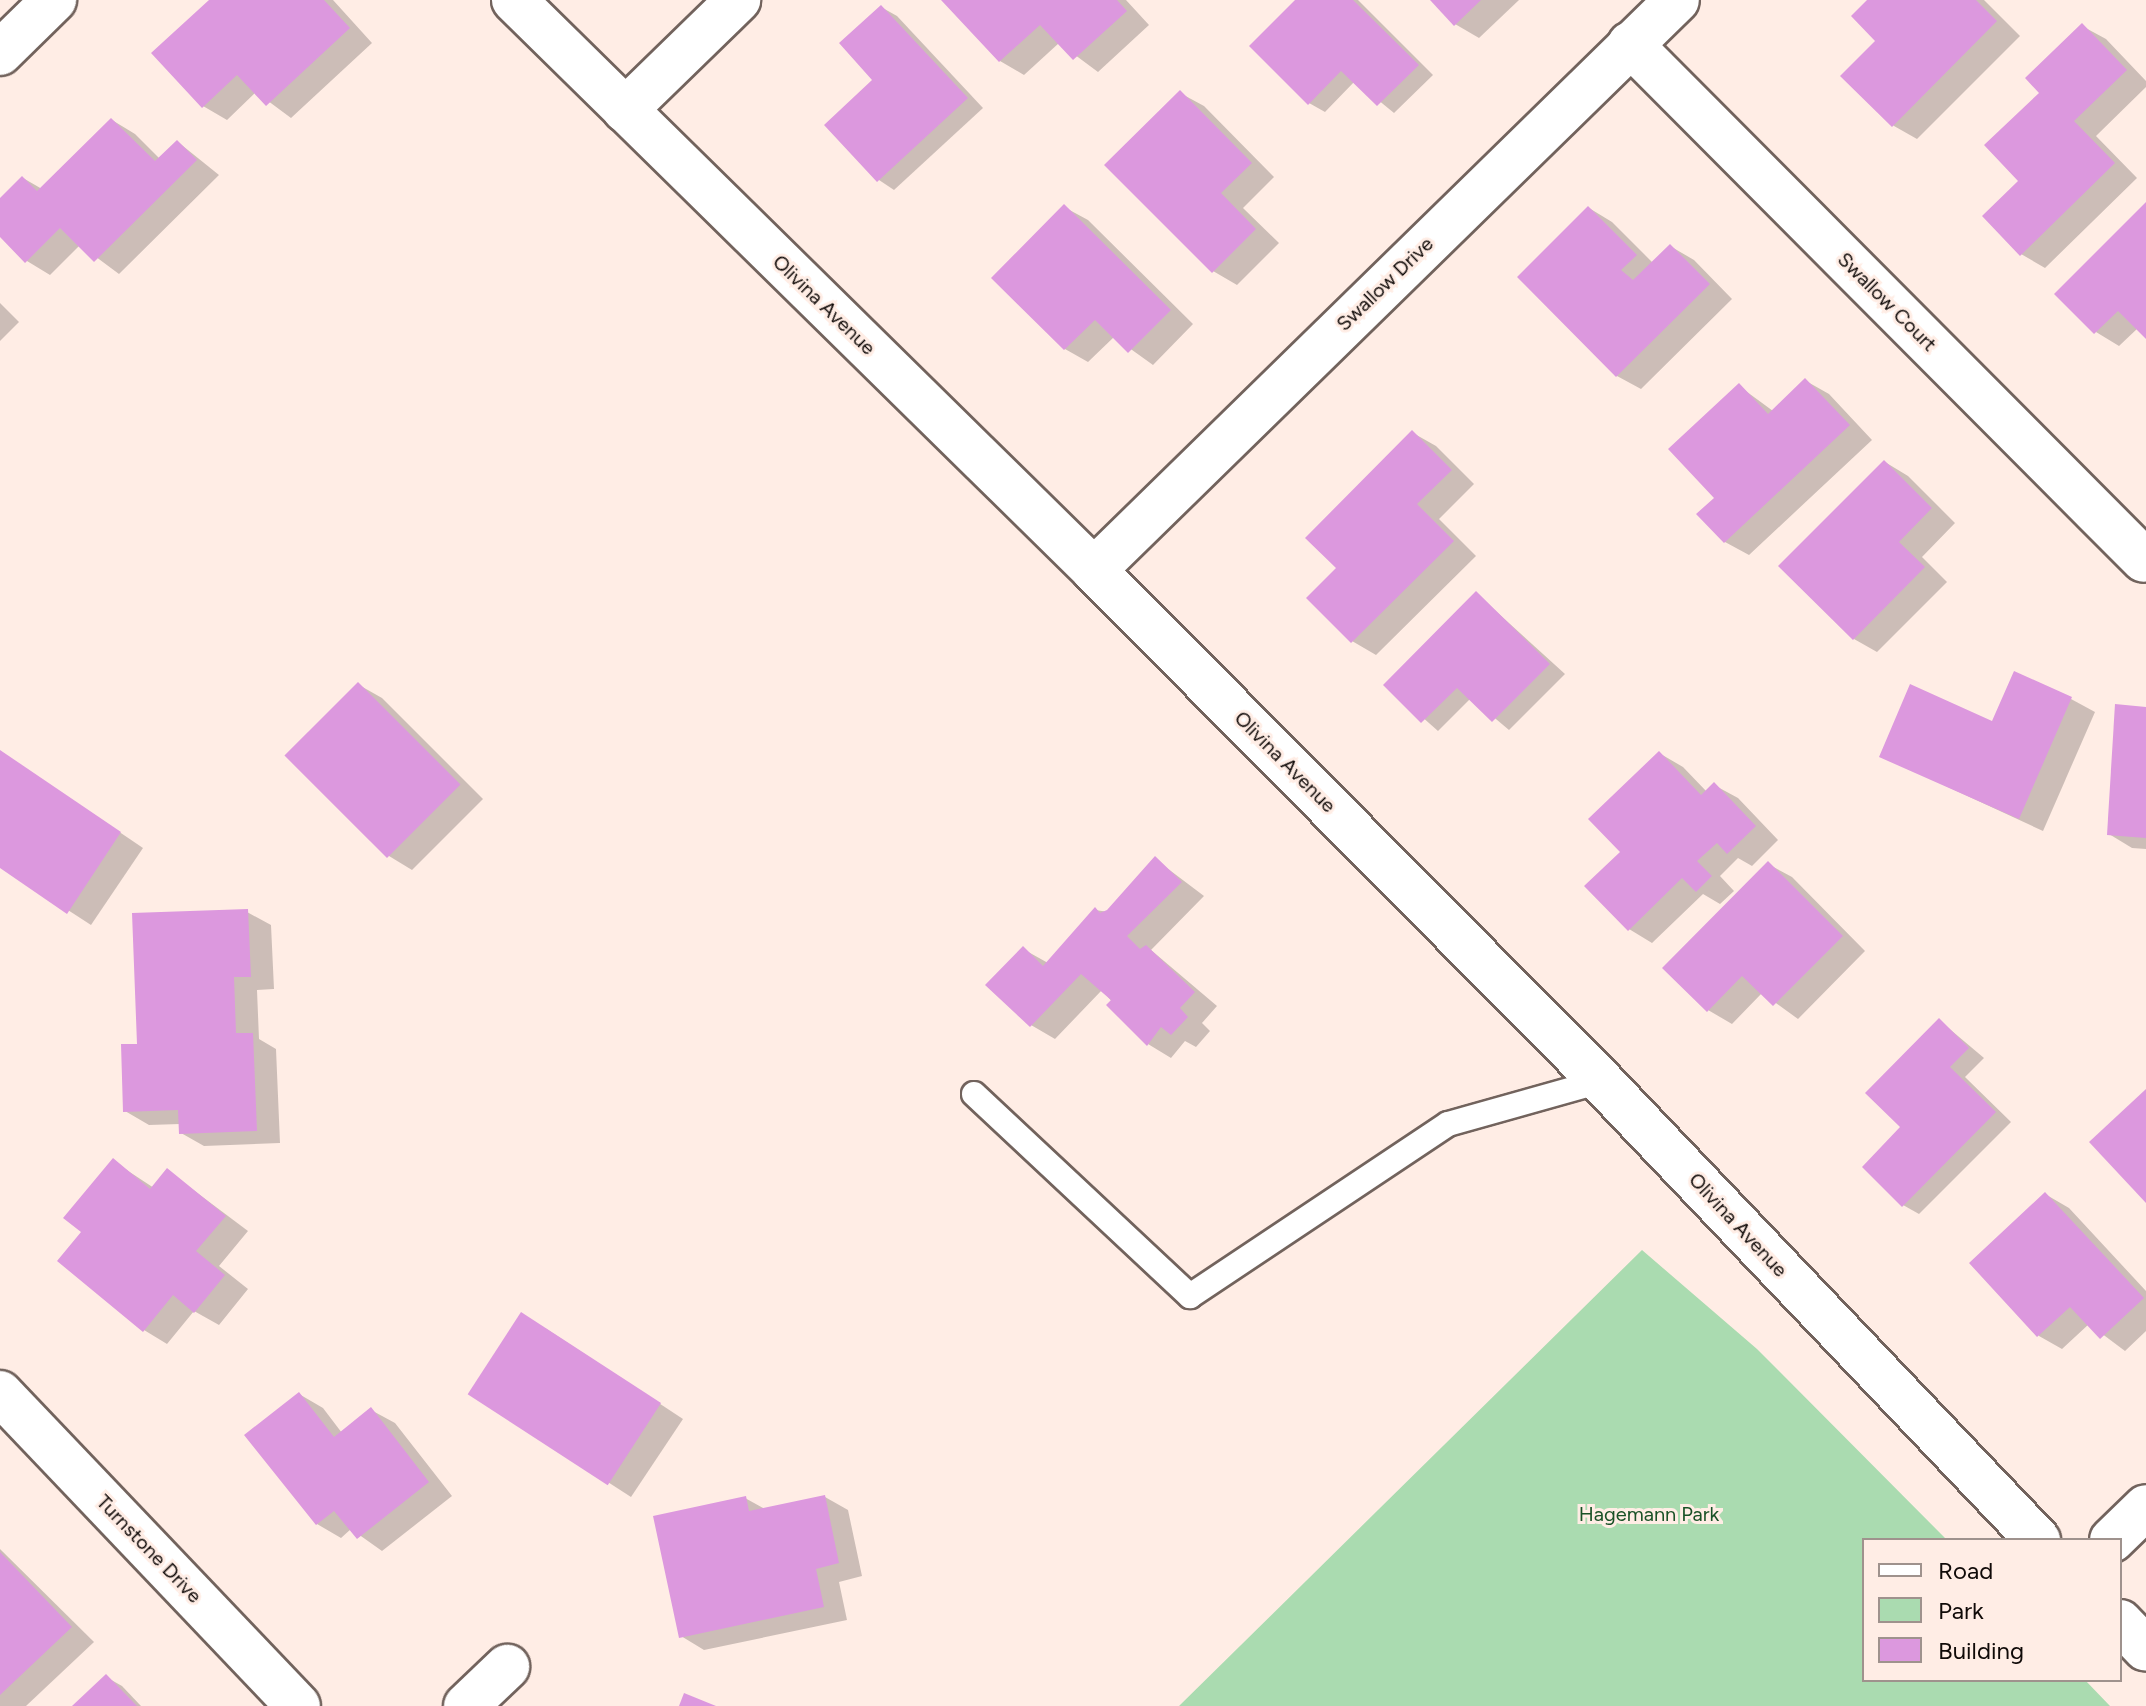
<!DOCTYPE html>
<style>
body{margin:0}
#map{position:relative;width:2146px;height:1706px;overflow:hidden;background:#ffede5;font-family:Figtree,sans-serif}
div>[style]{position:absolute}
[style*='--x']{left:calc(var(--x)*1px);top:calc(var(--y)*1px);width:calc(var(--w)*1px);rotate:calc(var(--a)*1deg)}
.green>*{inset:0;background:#aadbb0}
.shadow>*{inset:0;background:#0003}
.building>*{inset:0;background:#dc98de;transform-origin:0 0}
.roads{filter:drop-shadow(2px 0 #72635d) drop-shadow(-2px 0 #72635d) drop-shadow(0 2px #72635d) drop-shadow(0 -2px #72635d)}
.service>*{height:24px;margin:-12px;padding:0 12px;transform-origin:12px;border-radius:12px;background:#fff}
.minor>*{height:44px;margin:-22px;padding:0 22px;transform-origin:22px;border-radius:22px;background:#fff}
.tertiary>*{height:44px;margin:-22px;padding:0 22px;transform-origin:22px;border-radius:22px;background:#fff}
span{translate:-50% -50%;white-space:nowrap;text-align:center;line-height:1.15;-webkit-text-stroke:6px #ffede5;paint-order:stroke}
.street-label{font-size:20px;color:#100a08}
.park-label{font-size:20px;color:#195126}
.legend{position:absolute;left:1862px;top:1538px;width:260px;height:144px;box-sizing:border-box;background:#ffede5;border:2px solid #9f928d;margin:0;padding:10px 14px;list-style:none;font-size:24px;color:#100a08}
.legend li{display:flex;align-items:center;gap:16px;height:40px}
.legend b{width:40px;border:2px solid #9f928d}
</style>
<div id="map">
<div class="green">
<div style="clip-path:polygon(1642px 1250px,1757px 1349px,1947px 1540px,1864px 1540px,1864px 1680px,2085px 1680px,2110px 1706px,1179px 1706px)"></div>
</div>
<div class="shadow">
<div style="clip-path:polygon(212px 0,333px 0,372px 43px,291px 118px,256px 92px,227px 120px,203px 106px)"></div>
<div style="clip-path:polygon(944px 0,1126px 0,1149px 25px,1098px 72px,1059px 43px,1024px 75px,1000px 61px)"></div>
<div style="clip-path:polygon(1298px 0,1358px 0,1433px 75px,1394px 113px,1355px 81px,1325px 112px,1309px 103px)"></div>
<div style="clip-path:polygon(1432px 0,1519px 0,1479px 38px,1455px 24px)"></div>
<div style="clip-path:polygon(1870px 0,1984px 0,2020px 36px,1917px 139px,1894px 126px,1843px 76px,1878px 41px)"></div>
<div style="clip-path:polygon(881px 7px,897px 16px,983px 108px,894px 190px,879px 180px)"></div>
<div style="clip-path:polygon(2082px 26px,2106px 39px,2146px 81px,2146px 87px,2096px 136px,2137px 178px,2045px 268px,2021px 254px,2021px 181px,2042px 93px)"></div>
<div style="clip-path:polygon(1180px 93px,1204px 106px,1274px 177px,1243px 208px,1279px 243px,1237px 285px,1213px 271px)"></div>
<div style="clip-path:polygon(112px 120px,135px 134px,160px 159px,178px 142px,219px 175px,119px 274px,80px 245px,50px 275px,27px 261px,0 234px,0 201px,23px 178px,42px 189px)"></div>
<div style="clip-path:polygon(2146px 205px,2146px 336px,2138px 328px,2119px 346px,2096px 332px)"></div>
<div style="clip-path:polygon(1064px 207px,1088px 220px,1193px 324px,1153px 365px,1114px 337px,1088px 362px,1065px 349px)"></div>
<div style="clip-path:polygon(1589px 208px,1612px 222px,1653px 263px,1670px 246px,1694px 260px,1732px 299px,1641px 389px,1617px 376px,1519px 277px)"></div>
<div style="clip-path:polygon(0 303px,19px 322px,0 341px)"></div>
<div style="clip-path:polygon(1806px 381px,1829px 394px,1872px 440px,1749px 555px,1725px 542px,1699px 514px,1717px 498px,1739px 386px,1773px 411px)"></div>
<div style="clip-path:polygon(1413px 433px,1436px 446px,1474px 484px,1439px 519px,1476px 556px,1376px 655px,1352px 641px,1339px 568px)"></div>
<div style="clip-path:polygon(1885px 462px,1908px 476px,1955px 523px,1922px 557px,1947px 582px,1877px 652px,1854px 639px)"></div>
<div style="clip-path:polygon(1477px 594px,1565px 674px,1509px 730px,1471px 698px,1438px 731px,1386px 685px)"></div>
<div style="clip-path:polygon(359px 685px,382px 698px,483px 799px,412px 870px,389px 856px,288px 756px)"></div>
<div style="clip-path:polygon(2071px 699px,2095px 712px,2043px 831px,1881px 756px)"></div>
<div style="clip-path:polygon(2146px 709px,2146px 849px,2132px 848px,2109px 834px)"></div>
<div style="clip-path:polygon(0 751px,143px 848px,91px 925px,0 866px)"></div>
<div style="clip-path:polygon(1659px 753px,1683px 767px,1707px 792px,1714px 785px,1738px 798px,1778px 840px,1752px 866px,1738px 858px,1720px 876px,1734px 891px,1720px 904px,1703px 894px,1652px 943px,1629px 929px,1622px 852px)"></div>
<div style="clip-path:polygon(1155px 859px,1204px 896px,1151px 950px,1217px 1006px,1202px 1023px,1210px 1031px,1196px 1047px,1185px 1041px,1171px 1058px,1148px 1044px,1102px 990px,1055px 1039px,1031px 1025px,1023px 949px,1048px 963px,1095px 910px,1109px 912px)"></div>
<div style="clip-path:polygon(1768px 864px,1792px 877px,1865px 951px,1798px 1019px,1762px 993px,1732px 1024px,1708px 1010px)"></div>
<div style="clip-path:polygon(247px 912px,271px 925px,274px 989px,257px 990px,259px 1039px,276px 1049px,280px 1143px,204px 1146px,181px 1133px,180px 1124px,149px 1125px,125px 1111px,140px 1045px)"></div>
<div style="clip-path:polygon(1939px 1020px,1984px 1058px,1965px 1077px,2011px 1122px,1919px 1214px,1903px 1205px,1903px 1127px)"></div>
<div style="clip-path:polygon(113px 1161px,154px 1188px,168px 1171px,248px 1231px,219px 1266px,248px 1289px,219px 1325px,194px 1311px,167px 1344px,144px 1330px,83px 1231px)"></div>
<div style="clip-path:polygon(2045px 1194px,2069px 1208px,2146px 1291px,2146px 1331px,2125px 1351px,2089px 1324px,2062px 1349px,2039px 1336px,1972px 1263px)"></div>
<div style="clip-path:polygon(545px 1328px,683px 1419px,631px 1497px,470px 1393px)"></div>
<div style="clip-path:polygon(299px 1394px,323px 1408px,342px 1433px,371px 1410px,395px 1423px,452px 1496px,382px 1551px,351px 1529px,341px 1538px,317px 1524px)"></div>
<div style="clip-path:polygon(825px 1497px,848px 1510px,862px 1576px,839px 1582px,847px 1620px,704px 1650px,681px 1636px,745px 1498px,765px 1509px)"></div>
<div style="clip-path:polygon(0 1549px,94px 1642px,26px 1706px,0 1706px)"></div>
<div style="clip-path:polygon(106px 1677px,122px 1686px,141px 1706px,75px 1706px)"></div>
</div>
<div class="building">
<div style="clip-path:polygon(209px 0,324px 0,350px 28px,266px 106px,237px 75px,202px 108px,151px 53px)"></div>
<div style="clip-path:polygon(941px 0,1117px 0,1127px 11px,1073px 60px,1040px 25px,999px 62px)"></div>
<div style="clip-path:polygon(1295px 0,1353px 0,1419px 65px,1377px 106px,1341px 71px,1308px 105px,1249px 46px)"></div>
<div style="clip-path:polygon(1430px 0,1481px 0,1454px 26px)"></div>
<div style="clip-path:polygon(1867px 0,1976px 0,1997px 21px,1892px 127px,1840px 76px,1875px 41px,1851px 16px)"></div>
<div style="clip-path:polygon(881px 5px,968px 98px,877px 182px,824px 125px,872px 80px,839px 43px)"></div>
<div style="clip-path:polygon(2082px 23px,2127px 70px,2074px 121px,2115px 163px,2020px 256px,1982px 216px,2018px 181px,1984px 145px,2039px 93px,2025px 78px)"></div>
<div style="clip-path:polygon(1180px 90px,1252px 163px,1221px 193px,1256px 229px,1212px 273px,1104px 165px)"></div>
<div style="clip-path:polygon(111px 118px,155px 161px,177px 140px,197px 160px,94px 262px,60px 228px,25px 263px,0 237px,0 198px,22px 176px,37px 191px)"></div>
<div style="clip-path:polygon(2146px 202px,2146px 339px,2118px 311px,2094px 334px,2054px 294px)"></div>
<div style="clip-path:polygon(1064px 204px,1171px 310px,1128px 353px,1095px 320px,1064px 350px,991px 278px)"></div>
<div style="clip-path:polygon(1588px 206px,1637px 255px,1621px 270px,1633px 280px,1670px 244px,1710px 284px,1616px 377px,1517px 277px)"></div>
<div style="clip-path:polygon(1805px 378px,1850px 425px,1724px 543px,1696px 514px,1714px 498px,1668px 449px,1739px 383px,1768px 414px)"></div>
<div style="clip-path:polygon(1412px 430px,1452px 470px,1417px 504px,1454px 541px,1351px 643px,1306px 598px,1336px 568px,1305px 538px)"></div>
<div style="clip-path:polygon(1884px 460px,1932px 508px,1899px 542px,1925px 567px,1853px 640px,1778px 566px)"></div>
<div style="clip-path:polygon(1476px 591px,1550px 664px,1492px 722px,1457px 688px,1421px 723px,1383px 685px)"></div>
<div style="clip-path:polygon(2014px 671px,2072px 697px,2019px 819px,1879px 757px,1910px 684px,1992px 721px)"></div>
<div style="left:358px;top:682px;width:145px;height:104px;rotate:45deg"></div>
<div style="clip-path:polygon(2115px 704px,2146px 707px,2146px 838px,2107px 835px)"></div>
<div style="clip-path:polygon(0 750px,121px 832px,67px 914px,0 868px)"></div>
<div style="clip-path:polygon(1659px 751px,1701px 795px,1714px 782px,1756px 826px,1727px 854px,1717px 843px,1697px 861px,1712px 876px,1696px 892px,1682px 878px,1628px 931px,1584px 886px,1620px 852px,1588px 819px)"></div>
<div style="clip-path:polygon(1155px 856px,1182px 882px,1127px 936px,1140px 949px,1146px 945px,1195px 992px,1180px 1008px,1188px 1017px,1171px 1035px,1161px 1027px,1147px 1046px,1106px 1005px,1111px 1000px,1081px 974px,1030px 1027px,985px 985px,1023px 946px,1043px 966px,1095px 907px,1100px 913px,1107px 910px)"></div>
<div style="clip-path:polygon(1768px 861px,1843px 936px,1773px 1006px,1742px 976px,1707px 1012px,1662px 968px)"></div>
<div style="clip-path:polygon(248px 909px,251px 977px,234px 977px,236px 1033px,253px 1033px,257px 1131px,179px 1134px,178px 1110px,123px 1112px,121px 1044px,137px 1044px,132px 913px)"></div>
<div style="clip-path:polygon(1939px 1018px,1969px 1048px,1950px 1067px,1996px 1112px,1902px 1207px,1862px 1167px,1900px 1127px,1865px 1093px)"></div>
<div style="clip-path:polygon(2146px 1089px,2146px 1203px,2089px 1142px)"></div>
<div style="clip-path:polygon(113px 1158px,150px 1189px,167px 1168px,226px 1216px,196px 1251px,225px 1275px,194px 1313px,173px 1295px,143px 1332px,57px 1261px,81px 1232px,63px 1218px)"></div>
<div style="clip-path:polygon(2045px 1192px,2144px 1298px,2100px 1339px,2070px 1307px,2037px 1337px,1969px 1263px)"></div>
<div style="left:521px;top:1312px;width:167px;height:98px;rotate:33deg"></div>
<div style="clip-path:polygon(299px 1392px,334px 1437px,371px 1407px,429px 1482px,357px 1539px,334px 1511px,316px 1525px,244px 1435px)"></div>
<div style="clip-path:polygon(825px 1495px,839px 1563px,816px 1569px,824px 1607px,679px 1638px,653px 1516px,746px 1496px,749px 1511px)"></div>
<div style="clip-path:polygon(0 1552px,72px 1627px,0 1695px)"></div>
<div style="clip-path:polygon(106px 1674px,137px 1706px,72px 1706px)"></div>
<div style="clip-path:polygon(684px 1693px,716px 1706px,679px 1706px)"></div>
</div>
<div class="roads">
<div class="service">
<div style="--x:974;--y:1094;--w:296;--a:43.1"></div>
<div style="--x:1190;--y:1296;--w:310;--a:-33.7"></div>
<div style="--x:1448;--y:1124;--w:159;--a:-15.7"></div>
</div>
<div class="minor">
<div style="--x:1630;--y:44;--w:728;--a:45.11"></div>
<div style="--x:0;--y:53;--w:76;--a:-44.5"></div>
<div style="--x:625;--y:110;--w:158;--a:-44.2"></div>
<div style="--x:1094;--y:570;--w:815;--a:-44.35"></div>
<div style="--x:0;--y:1393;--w:432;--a:46.4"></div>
<div style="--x:2112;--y:1540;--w:47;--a:-44.1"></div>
<div style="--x:466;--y:1706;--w:57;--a:-43.6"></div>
</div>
<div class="tertiary">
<div style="--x:514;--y:0;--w:813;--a:44.5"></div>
<div style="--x:1094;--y:570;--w:720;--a:45.23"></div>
<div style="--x:1601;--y:1081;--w:634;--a:46.41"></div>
<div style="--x:2120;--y:1622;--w:37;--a:46"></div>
</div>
</div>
<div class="street-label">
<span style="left:1385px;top:284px;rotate:-44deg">Swallow Drive</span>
<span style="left:1887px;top:302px;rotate:45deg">Swallow Court</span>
<span style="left:824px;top:305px;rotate:44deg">Olivina Avenue</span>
<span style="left:1285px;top:762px;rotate:45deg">Olivina Avenue</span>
<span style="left:1738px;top:1225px;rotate:47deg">Olivina Avenue</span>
<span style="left:149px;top:1549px;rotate:46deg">Turnstone Drive</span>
</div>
<div class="park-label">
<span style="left:1649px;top:1514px">Hagemann Park</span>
</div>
<ul class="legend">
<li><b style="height:10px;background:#fff"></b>Road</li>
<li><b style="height:22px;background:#aadbb0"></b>Park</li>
<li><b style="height:22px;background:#dc98de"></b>Building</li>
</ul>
</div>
